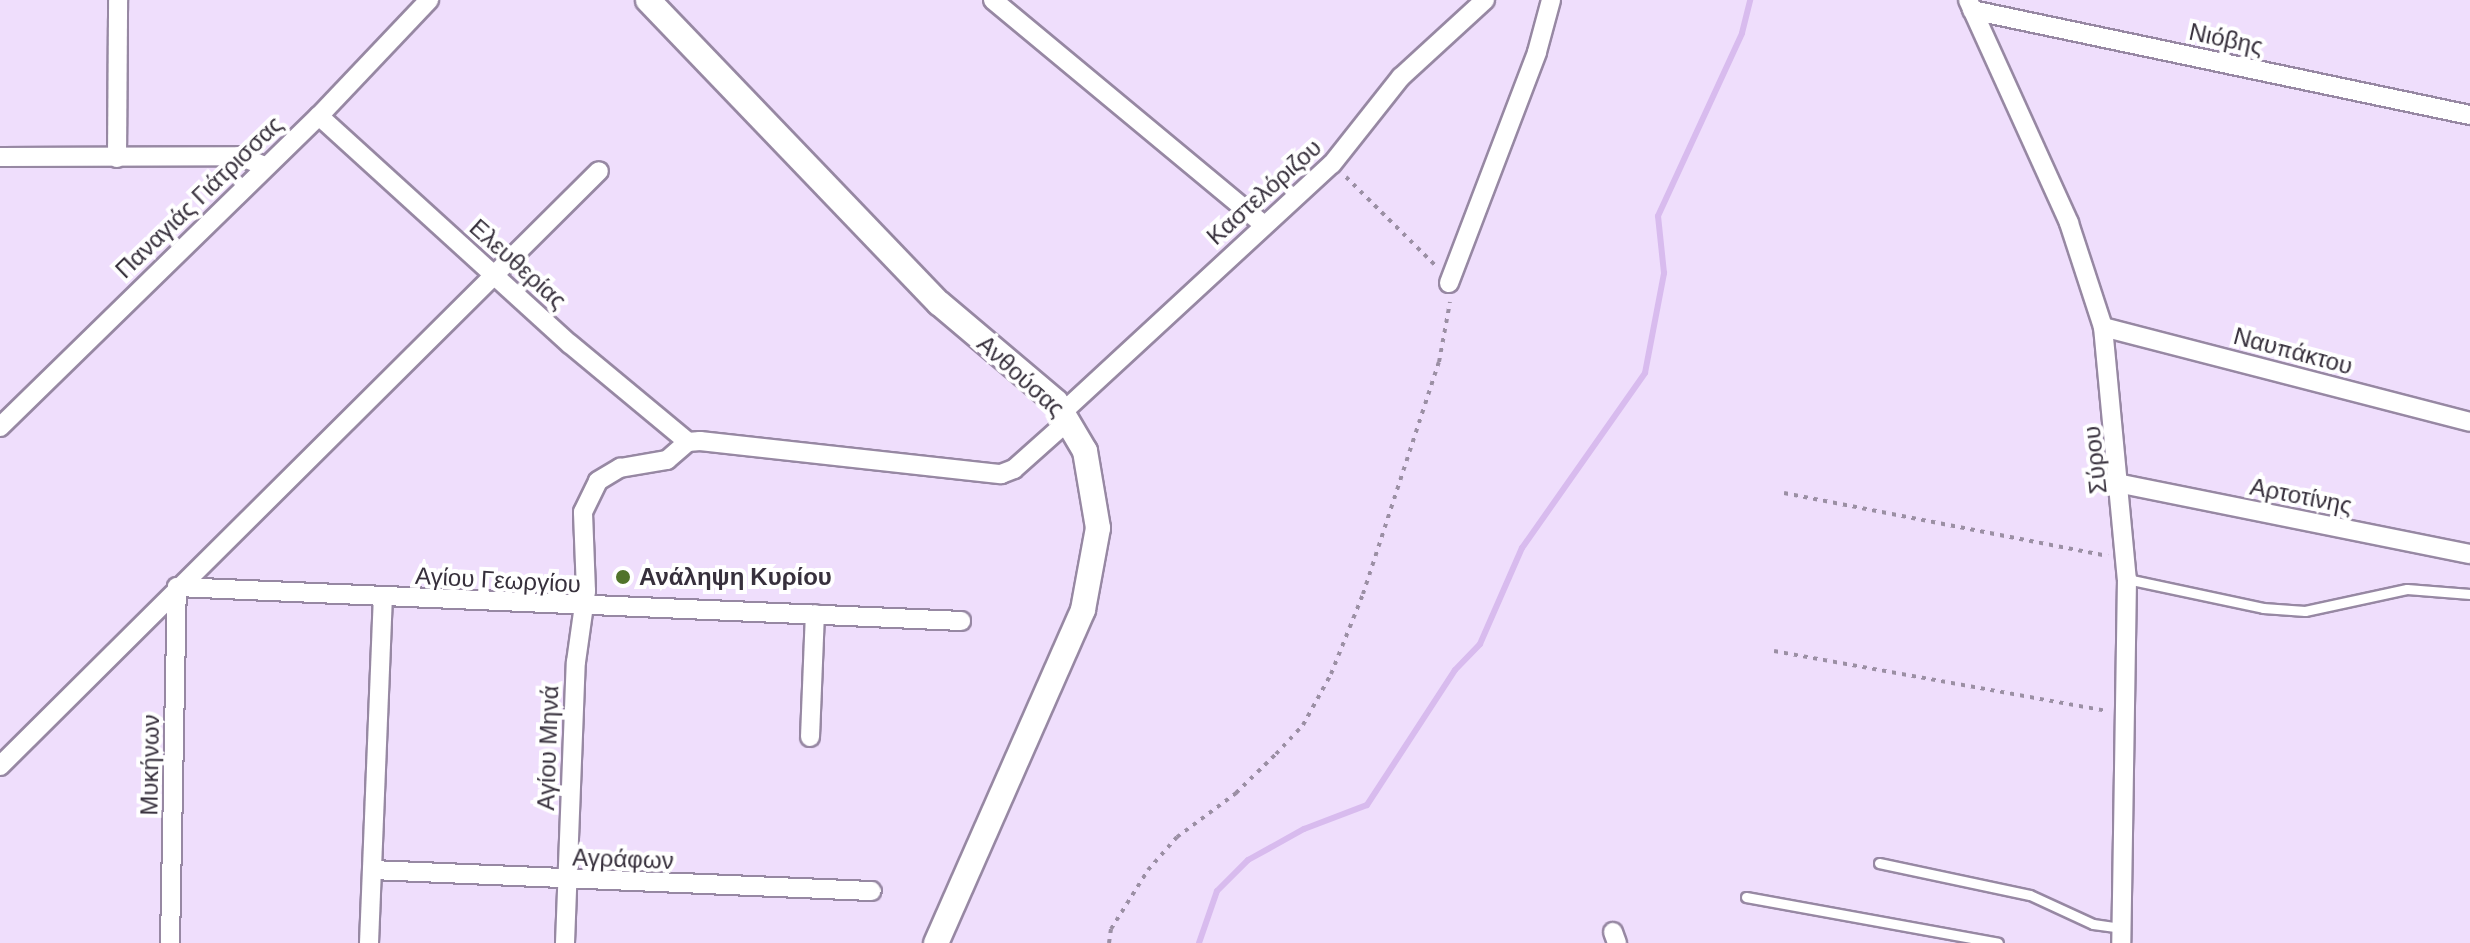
<!DOCTYPE html>
<meta charset="utf-8">
<style>
body{margin:0}
#map{position:relative;width:2470px;height:943px;overflow:hidden;background:#efdefc;font-family:"PT Sans",sans-serif}
div>[style]{position:absolute}
[style*='--x']{left:calc(var(--x)*1px);top:calc(var(--y)*1px);width:calc(var(--w)*1px);rotate:calc(var(--a)*1deg)}
.stream>*{height:6px;margin:-3px;padding:0 3px;transform-origin:3px;border-radius:3px;background:#d8bbee}
.path>*{height:4px;margin-top:-2px;transform-origin:0;background:repeating-linear-gradient(90deg,#9b8fa4 0 4px,transparent 0 10px)}
.roads{filter:drop-shadow(2px 0 #9788a3) drop-shadow(-2px 0 #9788a3) drop-shadow(0 2px #9788a3) drop-shadow(0 -2px #9788a3)}
.lane>*{height:9px;margin:-4.5px;padding:0 4.5px;transform-origin:4.5px;border-radius:4.5px;background:#fff}
.street>*{height:18px;margin:-9px;padding:0 9px;transform-origin:9px;border-radius:9px;background:#fff}
.secondary>*{height:24px;margin:-12px;padding:0 12px;transform-origin:12px;border-radius:12px;background:#fff}
.dots>*{width:22px;height:22px;translate:-50% -50%;box-sizing:border-box;border:4px solid #fff;border-radius:50%}
span{translate:-50% -50%;white-space:nowrap;text-align:center;line-height:1.15;-webkit-text-stroke:8px #fff;paint-order:stroke}
.street-label{font-size:24px;color:#37303c}
.poi-label{font-size:24px;color:#37303c;font-weight:700}
.left{translate:0 -50%;text-align:left}
</style>
<div id="map">
<div class="stream">
<div style="--x:1199;--y:943;--w:55;--a:-70.9"></div>
<div style="--x:1217;--y:891;--w:44;--a:-45"></div>
<div style="--x:1248;--y:860;--w:64;--a:-29"></div>
<div style="--x:1304;--y:829;--w:67;--a:-20.9"></div>
<div style="--x:1367;--y:805;--w:161;--a:-56.9"></div>
<div style="--x:1455;--y:670;--w:36;--a:-46"></div>
<div style="--x:1480;--y:644;--w:105;--a:-66.4"></div>
<div style="--x:1522;--y:548;--w:214;--a:-54.9"></div>
<div style="--x:1645;--y:373;--w:102;--a:-79.2"></div>
<div style="--x:1664;--y:273;--w:57;--a:-96"></div>
<div style="--x:1658;--y:216;--w:201;--a:-65.3"></div>
<div style="--x:1742;--y:33;--w:34;--a:-76"></div>
</div>
<div class="path">
<div style="--x:1346;--y:177;--w:127;--a:44.7"></div>
<div style="--x:1784;--y:493;--w:330;--a:11"></div>
<div style="--x:1774;--y:651;--w:338;--a:10.2"></div>
<div style="--x:1109;--y:943;--w:14;--a:-82"></div>
<div style="--x:1111;--y:929;--w:70;--a:-57.9"></div>
<div style="--x:1148;--y:870;--w:44;--a:-48.7"></div>
<div style="--x:1177;--y:837;--w:74;--a:-36.7"></div>
<div style="--x:1236;--y:793;--w:56;--a:-44.3"></div>
<div style="--x:1276;--y:754;--w:40;--a:-47"></div>
<div style="--x:1303;--y:725;--w:58;--a:-61.2"></div>
<div style="--x:1331;--y:674;--w:86;--a:-68.2"></div>
<div style="--x:1363;--y:594;--w:244;--a:-71.9"></div>
<div style="--x:1439;--y:362;--w:61;--a:-79.6"></div>
</div>
<div class="roads">
<div class="lane">
<div style="--x:2127;--y:579;--w:139;--a:12"></div>
<div style="--x:2263;--y:608;--w:42;--a:4.1"></div>
<div style="--x:2305;--y:611;--w:104;--a:-12.2"></div>
<div style="--x:2407;--y:589;--w:63;--a:4.5"></div>
<div style="--x:1879;--y:863;--w:154;--a:12"></div>
<div style="--x:2030;--y:895;--w:69;--a:24.7"></div>
<div style="--x:2093;--y:924;--w:28;--a:8"></div>
<div style="--x:1746;--y:897;--w:256;--a:10.3"></div>
</div>
<div class="street">
<div style="--x:993;--y:0;--w:352;--a:39.7"></div>
<div style="--x:1968;--y:0;--w:245;--a:65.6"></div>
<div style="--x:2069;--y:223;--w:109;--a:71.9"></div>
<div style="--x:2103;--y:327;--w:253;--a:84.6"></div>
<div style="--x:2127;--y:579;--w:364;--a:90.9"></div>
<div style="--x:1972;--y:10;--w:509;--a:11.91"></div>
<div style="--x:319;--y:116;--w:339;--a:42.3"></div>
<div style="--x:570;--y:344;--w:153;--a:39.7"></div>
<div style="--x:0;--y:157;--w:239;--a:-0.2"></div>
<div style="--x:239;--y:156;--w:26;--a:21"></div>
<div style="--x:117;--y:158;--w:158;--a:-89.6"></div>
<div style="--x:1449;--y:283;--w:247;--a:-69.1"></div>
<div style="--x:1537;--y:52;--w:54;--a:-74.9"></div>
<div style="--x:2103;--y:327;--w:379;--a:14.5"></div>
<div style="--x:1064;--y:411;--w:364;--a:-42.7"></div>
<div style="--x:1332;--y:164;--w:111;--a:-51.6"></div>
<div style="--x:1401;--y:77;--w:114;--a:-42.5"></div>
<div style="--x:0;--y:427;--w:446;--a:-44.3"></div>
<div style="--x:319;--y:116;--w:160;--a:-46.5"></div>
<div style="--x:2122;--y:484;--w:355;--a:11.4"></div>
<div style="--x:810;--y:737;--w:123;--a:-87.7"></div>
<div style="--x:0;--y:766;--w:844;--a:-44.81"></div>
<div style="--x:372;--y:870;--w:500;--a:2.41"></div>
<div style="--x:1613;--y:932;--w:12;--a:70"></div>
<div style="--x:170;--y:943;--w:356;--a:-88.9"></div>
<div style="--x:177;--y:587;--w:785;--a:2.48"></div>
<div style="--x:369;--y:943;--w:345;--a:-87.7"></div>
<div style="--x:565;--y:943;--w:281;--a:-87.8"></div>
<div style="--x:576;--y:662;--w:72;--a:-82"></div>
<div style="--x:586;--y:591;--w:79;--a:-92.2"></div>
<div style="--x:583;--y:512;--w:34;--a:-64"></div>
<div style="--x:598;--y:481;--w:26;--a:-31"></div>
<div style="--x:620;--y:468;--w:48;--a:-9.7"></div>
<div style="--x:667;--y:460;--w:28;--a:-41"></div>
<div style="--x:688;--y:442;--w:12;--a:-5"></div>
<div style="--x:700;--y:441;--w:303;--a:6.3"></div>
<div style="--x:1001;--y:474;--w:14;--a:-21"></div>
<div style="--x:1014;--y:469;--w:74;--a:-41.7"></div>
</div>
<div class="secondary">
<div style="--x:648;--y:0;--w:420;--a:46.2"></div>
<div style="--x:939;--y:303;--w:153;--a:40.2"></div>
<div style="--x:1056;--y:402;--w:57;--a:59.4"></div>
<div style="--x:1085;--y:451;--w:78;--a:80.4"></div>
<div style="--x:1098;--y:528;--w:83;--a:100.4"></div>
<div style="--x:1083;--y:610;--w:364;--a:113.8"></div>
</div>
</div>
<div class="dots">
<div style="left:623px;top:577px;background:#51732b"></div>
</div>
<div class="street-label">
<span style="left:2226px;top:39px;rotate:12deg">Νιόβης</span>
<span style="left:1264px;top:192px;rotate:-42deg">Καστελόριζου</span>
<span style="left:199px;top:197px;rotate:-44deg">Παναγιάς Γιάτρισσας</span>
<span style="left:518px;top:264px;rotate:42deg">Ελευθερίας</span>
<span style="left:2293px;top:351px;rotate:15deg">Ναυπάκτου</span>
<span style="left:1021px;top:376px;rotate:42deg">Ανθούσας</span>
<span style="left:2095px;top:460px;rotate:-96deg">Σύρου</span>
<span style="left:2301px;top:496px;rotate:11deg">Αρτοτίνης</span>
<span style="left:498px;top:580px;rotate:3deg">Αγίου Γεωργίου</span>
<span style="left:548px;top:748px;rotate:-88deg">Αγίου Μηνά</span>
<span style="left:150px;top:765px;rotate:-89deg">Μυκήνων</span>
<span style="left:623px;top:859px;rotate:2deg">Αγράφων</span>
</div>
<div class="poi-label">
<span class="left" style="left:639px;top:577px">Ανάληψη Κυρίου</span>
</div>
</div>
